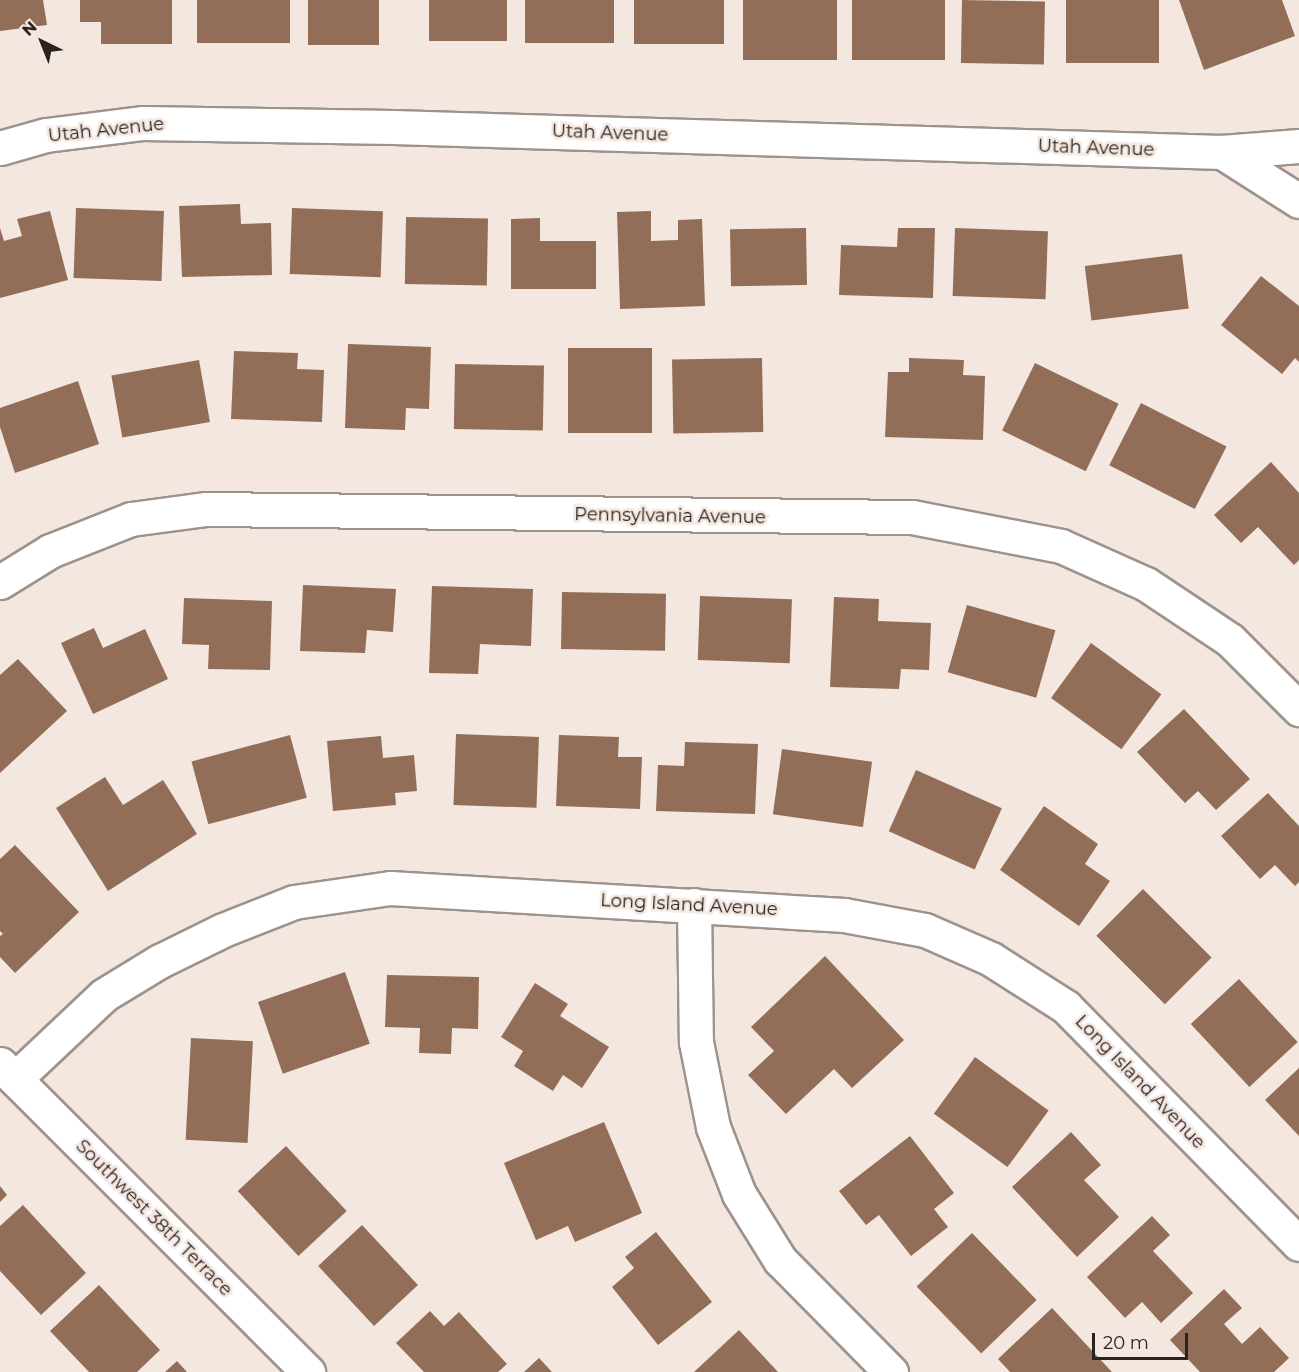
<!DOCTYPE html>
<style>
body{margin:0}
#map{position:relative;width:1299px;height:1372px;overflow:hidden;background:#f3e7df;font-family:Montserrat,sans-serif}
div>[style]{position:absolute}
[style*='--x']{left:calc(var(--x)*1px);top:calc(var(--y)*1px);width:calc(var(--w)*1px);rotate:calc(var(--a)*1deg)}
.building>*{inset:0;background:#926e58;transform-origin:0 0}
.roads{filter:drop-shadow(2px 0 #9e938c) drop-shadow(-2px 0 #9e938c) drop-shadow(0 2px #9e938c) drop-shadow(0 -2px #9e938c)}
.minor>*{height:33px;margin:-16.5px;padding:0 16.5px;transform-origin:16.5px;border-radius:16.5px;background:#fff}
span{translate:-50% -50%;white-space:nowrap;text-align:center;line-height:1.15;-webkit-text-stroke:5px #f3e7df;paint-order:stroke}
.street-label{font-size:18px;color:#282321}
.north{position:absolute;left:12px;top:12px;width:60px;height:60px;-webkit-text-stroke:4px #f3e7df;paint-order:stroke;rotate:317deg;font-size:16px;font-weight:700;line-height:24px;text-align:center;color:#282321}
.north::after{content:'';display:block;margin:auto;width:21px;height:27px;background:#282321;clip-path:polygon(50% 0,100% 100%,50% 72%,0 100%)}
.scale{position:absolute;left:1092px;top:1333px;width:96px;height:27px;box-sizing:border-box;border:3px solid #282321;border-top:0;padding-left:8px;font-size:18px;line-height:21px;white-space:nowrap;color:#282321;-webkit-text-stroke:4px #f3e7df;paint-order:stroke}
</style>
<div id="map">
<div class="building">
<div style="clip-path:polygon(0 0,43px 0,47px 25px,0 31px)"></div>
<div style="clip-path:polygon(80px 0,172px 0,172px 44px,101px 44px,101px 22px,80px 22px)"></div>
<div style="left:197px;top:0;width:93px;height:43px"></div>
<div style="left:308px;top:0;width:71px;height:45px"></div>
<div style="left:429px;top:0;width:78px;height:41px"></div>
<div style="left:525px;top:0;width:89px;height:43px"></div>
<div style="left:634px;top:0;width:90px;height:44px"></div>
<div style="left:743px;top:0;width:94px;height:60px"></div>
<div style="left:852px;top:0;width:93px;height:60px"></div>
<div style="left:962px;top:0;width:83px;height:63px;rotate:1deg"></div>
<div style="left:1066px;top:0;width:93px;height:63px"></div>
<div style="clip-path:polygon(1179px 0,1282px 0,1295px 36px,1204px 70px)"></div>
<div style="clip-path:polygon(240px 204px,241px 224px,271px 223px,272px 275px,182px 277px,179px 206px)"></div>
<div style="left:76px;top:208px;width:88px;height:70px;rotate:2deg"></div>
<div style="left:292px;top:208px;width:91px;height:66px;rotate:2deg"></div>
<div style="clip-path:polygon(50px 211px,68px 280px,0 298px,0 228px,4px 241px,22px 236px,17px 219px)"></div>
<div style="clip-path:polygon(651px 211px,651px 241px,678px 240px,678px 220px,702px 219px,705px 306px,620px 309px,617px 212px)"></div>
<div style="left:406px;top:217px;width:82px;height:67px;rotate:1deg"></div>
<div style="clip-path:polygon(540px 218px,540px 241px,596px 241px,596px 289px,511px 289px,511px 219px)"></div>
<div style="left:806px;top:228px;width:57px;height:76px;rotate:89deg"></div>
<div style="clip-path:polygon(898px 228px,935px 228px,933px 298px,839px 295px,841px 245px,897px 247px)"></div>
<div style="left:955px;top:228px;width:93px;height:68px;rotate:2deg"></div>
<div style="left:1182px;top:254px;width:55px;height:98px;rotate:83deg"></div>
<div style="clip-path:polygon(1261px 276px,1299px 306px,1299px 362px,1295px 358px,1282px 374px,1221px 325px)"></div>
<div style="clip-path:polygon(348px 344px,431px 347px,429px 409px,406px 408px,405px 430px,345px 428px)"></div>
<div style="left:652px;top:348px;width:85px;height:84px;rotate:90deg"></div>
<div style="clip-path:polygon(234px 351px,298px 353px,297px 369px,324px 370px,322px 422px,231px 419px)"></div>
<div style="left:762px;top:358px;width:74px;height:90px;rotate:89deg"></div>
<div style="clip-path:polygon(909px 358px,964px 360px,963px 375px,985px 376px,983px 440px,885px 437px,888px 372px,909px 372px)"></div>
<div style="left:199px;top:360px;width:63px;height:89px;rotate:80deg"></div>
<div style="left:1035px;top:363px;width:93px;height:75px;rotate:26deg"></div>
<div style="left:455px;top:364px;width:89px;height:65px;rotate:1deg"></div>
<div style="clip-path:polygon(78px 381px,99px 444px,15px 473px,0 427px,0 408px)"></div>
<div style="left:1141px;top:403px;width:96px;height:70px;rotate:27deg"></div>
<div style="clip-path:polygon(1271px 462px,1299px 493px,1299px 560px,1294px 565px,1258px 527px,1241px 543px,1214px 515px)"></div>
<div style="clip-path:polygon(303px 585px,396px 589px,393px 632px,367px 630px,365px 653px,300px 651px)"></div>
<div style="clip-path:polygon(432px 586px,533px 589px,531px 646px,480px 644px,478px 674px,429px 673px)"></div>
<div style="left:562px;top:592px;width:104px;height:57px;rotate:1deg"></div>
<div style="left:700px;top:596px;width:92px;height:64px;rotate:2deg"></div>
<div style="clip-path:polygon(834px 597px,879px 599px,878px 621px,931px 623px,929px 670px,901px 669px,899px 689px,830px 687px)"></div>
<div style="clip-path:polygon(184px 598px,272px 601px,270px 670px,208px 669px,209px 645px,182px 644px)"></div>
<div style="left:967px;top:605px;width:92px;height:70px;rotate:16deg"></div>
<div style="clip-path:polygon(94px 628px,103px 648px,145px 629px,168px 679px,93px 714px,61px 643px)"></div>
<div style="left:1091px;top:643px;width:87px;height:68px;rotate:36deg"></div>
<div style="clip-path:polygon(18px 659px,67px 711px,0 773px,0 675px)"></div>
<div style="clip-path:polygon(1184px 709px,1250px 779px,1216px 810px,1198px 791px,1185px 803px,1137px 752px)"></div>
<div style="left:456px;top:734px;width:83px;height:71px;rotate:2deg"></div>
<div style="left:290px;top:735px;width:65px;height:102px;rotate:75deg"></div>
<div style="clip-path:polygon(559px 735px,619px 737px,618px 757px,642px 757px,640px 809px,556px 806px)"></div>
<div style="clip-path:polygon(381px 736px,383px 758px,414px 755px,417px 791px,395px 793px,396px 805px,333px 811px,327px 741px)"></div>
<div style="clip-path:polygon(685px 742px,758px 744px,755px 814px,656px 811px,658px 765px,684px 766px)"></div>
<div style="left:782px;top:749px;width:91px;height:66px;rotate:8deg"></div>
<div style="left:916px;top:770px;width:94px;height:67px;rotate:24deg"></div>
<div style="clip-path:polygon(105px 777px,123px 805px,163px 780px,197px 834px,108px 891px,56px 808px)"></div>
<div style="clip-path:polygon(1268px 793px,1299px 826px,1299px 882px,1295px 886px,1275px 865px,1260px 879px,1221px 836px)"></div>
<div style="clip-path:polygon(1044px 806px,1098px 844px,1085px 864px,1110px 881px,1079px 926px,1000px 870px)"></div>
<div style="clip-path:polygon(15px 845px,79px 912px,15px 973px,0 957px,0 936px,3px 934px,0 931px,0 859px)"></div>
<div style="left:1143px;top:889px;width:97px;height:66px;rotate:45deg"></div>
<div style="clip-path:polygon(825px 956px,904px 1040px,852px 1088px,834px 1069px,786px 1114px,748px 1075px,774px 1051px,751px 1027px)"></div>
<div style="left:345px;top:972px;width:76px;height:92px;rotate:71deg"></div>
<div style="clip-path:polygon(387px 975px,479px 977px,478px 1029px,452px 1028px,451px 1054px,419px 1053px,420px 1028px,385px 1027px)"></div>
<div style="left:1239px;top:979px;width:86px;height:66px;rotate:47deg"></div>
<div style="clip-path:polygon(535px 983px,568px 1004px,560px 1016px,609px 1047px,582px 1088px,563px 1075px,553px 1091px,514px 1066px,523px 1051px,501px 1037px)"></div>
<div style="left:191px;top:1038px;width:62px;height:102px;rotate:3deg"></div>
<div style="left:975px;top:1057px;width:91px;height:70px;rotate:36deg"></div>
<div style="clip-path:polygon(1299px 1068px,1299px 1136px,1265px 1100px)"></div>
<div style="clip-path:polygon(604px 1122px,642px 1213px,575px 1242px,568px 1226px,536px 1240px,504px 1163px)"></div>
<div style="clip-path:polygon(1071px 1132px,1101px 1165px,1084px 1180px,1119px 1217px,1077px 1257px,1012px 1187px)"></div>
<div style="clip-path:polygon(910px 1136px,954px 1193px,934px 1209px,948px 1227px,911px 1256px,879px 1215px,866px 1225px,839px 1191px)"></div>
<div style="left:286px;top:1146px;width:89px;height:66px;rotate:47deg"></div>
<div style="clip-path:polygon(0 1186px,7px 1195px,0 1202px)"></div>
<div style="clip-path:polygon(23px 1205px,86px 1273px,41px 1315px,0 1271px,0 1226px)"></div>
<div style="clip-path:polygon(1152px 1216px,1170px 1235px,1153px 1251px,1193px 1293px,1161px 1323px,1142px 1302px,1125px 1318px,1087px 1277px)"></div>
<div style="left:362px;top:1225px;width:82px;height:60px;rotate:47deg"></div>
<div style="clip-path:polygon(656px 1232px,712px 1302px,658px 1345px,612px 1287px,634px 1268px,625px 1257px)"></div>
<div style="left:972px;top:1233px;width:93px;height:77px;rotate:46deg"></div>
<div style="clip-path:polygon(99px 1285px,160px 1350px,137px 1372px,89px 1372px,50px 1331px)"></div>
<div style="clip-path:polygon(1224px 1289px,1242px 1308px,1224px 1324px,1242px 1344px,1260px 1327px,1289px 1358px,1274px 1372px,1200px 1372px,1170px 1340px)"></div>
<div style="clip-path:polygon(1052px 1308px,1112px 1372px,1010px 1372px,998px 1359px)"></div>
<div style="clip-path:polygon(430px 1311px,444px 1326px,459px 1312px,507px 1364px,498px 1372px,424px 1372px,396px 1343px)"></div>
<div style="clip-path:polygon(739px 1330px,778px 1372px,694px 1372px)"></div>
<div style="clip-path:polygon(539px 1358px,552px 1372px,524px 1372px)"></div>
<div style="clip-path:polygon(177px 1361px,187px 1372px,165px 1372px)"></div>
</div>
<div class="roads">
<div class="minor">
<div style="--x:0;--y:148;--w:48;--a:-15.8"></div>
<div style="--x:46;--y:135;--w:98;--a:-7.1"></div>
<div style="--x:143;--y:123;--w:250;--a:0.9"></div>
<div style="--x:393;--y:127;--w:829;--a:1.73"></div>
<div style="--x:1222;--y:152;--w:77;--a:-4.5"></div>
<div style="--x:1222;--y:152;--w:91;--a:32.5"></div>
<div style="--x:0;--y:582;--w:59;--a:-31.8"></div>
<div style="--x:50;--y:551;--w:87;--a:-21.6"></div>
<div style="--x:131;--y:519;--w:76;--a:-7.6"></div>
<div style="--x:206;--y:509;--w:706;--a:0.65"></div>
<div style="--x:912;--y:517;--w:152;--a:11"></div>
<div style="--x:1061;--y:546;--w:93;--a:24.1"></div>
<div style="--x:1146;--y:584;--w:101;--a:33.7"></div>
<div style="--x:1230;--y:640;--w:98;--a:45"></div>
<div style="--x:694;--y:905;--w:137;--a:89.2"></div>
<div style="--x:696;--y:1042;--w:87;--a:78.7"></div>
<div style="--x:713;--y:1127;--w:72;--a:68.8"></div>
<div style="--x:739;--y:1194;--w:78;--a:58.2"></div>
<div style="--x:780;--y:1260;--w:158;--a:45.3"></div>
<div style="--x:0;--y:1064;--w:436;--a:45"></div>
<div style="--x:15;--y:1079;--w:122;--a:-43.3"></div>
<div style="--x:104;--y:995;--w:66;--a:-31.3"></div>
<div style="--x:160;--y:961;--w:70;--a:-26.2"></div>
<div style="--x:223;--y:930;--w:76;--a:-21.5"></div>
<div style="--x:294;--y:902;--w:97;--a:-8.3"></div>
<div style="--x:390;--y:888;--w:455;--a:3.4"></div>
<div style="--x:844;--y:915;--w:82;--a:10.5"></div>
<div style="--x:925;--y:930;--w:72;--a:23.7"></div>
<div style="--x:991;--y:959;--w:89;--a:32.6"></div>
<div style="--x:1066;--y:1007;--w:332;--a:45.5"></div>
</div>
</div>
<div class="street-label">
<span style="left:106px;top:130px;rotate:-6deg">Utah Avenue</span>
<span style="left:610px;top:133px;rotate:2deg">Utah Avenue</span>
<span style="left:1096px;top:148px;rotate:2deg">Utah Avenue</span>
<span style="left:670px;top:516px;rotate:1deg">Pennsylvania Avenue</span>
<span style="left:689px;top:905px;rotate:3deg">Long Island Avenue</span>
<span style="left:1140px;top:1082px;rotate:46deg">Long Island Avenue</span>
<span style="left:154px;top:1218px;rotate:45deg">Southwest 38th Terrace</span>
</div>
<div class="north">N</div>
<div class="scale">20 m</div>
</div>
